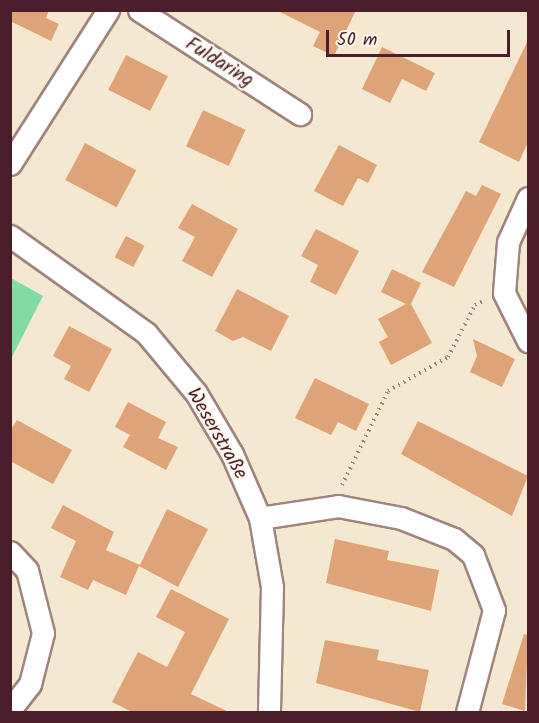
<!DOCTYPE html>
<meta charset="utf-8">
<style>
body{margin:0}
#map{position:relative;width:539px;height:723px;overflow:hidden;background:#f4e8d1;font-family:Kalam,sans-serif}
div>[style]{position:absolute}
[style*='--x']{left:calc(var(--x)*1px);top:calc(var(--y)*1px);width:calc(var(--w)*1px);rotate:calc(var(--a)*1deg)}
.green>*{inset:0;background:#82dca2}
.building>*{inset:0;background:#dfa378;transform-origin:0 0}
.path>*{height:4px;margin-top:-2px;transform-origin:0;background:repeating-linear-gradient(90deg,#9f847e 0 1.5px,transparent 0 6px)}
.roads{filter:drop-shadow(2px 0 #9f847e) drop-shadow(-2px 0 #9f847e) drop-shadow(0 2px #9f847e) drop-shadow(0 -2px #9f847e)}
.street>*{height:21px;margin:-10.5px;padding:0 10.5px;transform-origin:10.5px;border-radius:10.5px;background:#fff}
span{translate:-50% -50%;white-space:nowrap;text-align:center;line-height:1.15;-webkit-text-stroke:4.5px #fbf7ec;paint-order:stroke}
.street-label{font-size:20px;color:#4a1f2b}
.frame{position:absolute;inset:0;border:12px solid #4a1f2b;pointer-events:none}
.scale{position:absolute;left:326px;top:30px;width:184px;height:27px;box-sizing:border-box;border:3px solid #4a1f2b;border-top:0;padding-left:8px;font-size:18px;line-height:21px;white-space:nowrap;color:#4a1f2b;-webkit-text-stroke:4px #fbf7ec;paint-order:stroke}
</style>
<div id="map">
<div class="green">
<div style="clip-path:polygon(11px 278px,43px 296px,11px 359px)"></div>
</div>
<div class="building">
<div style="clip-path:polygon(10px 10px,49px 10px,46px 18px,59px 24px,51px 41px,10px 21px)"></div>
<div style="clip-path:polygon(276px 10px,356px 10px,334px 56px,313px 46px,320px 32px)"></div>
<div style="clip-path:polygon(528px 40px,528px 142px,519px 162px,479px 142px)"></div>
<div style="clip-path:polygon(382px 47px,435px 73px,426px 91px,402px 79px,390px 103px,362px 89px)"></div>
<div style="left:126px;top:55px;width:47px;height:39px;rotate:27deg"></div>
<div style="left:203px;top:110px;width:47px;height:40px;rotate:25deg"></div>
<div style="left:85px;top:143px;width:58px;height:42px;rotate:28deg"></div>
<div style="clip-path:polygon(339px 145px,377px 165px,368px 183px,358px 178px,343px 206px,314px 191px)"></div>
<div style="clip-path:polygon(482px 185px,501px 194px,454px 287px,422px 272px,466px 191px,476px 196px)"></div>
<div style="clip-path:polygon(192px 204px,238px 229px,212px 277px,182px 261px,195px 237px,178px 228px)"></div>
<div style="clip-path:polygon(316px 229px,359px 251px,336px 295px,310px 282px,318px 265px,301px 256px)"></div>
<div style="left:126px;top:236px;width:21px;height:24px;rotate:28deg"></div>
<div style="clip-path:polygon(392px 269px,421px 283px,411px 304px,432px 343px,391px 365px,379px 342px,388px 337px,378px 319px,406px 304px,381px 292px)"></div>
<div style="clip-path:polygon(237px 289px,289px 316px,271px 351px,243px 337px,233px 341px,215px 331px)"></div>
<div style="clip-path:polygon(69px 326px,112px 349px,89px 392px,64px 379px,71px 366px,53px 356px)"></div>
<div style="clip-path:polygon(473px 339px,515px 359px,502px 387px,470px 372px,477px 356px)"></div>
<div style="clip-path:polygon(315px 378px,369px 404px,356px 431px,338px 422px,331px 435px,295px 418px)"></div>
<div style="clip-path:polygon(128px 402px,166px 422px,158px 438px,178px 447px,166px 470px,123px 447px,130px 435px,115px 427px)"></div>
<div style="clip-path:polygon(17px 420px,72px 450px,53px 484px,10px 461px,10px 431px)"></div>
<div style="clip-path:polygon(418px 421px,528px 476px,512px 516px,401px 454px)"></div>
<div style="clip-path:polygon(63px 505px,114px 532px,106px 550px,140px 565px,167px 509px,208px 529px,178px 587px,139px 566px,126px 595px,93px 580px,88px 590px,60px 577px,76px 541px,51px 528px)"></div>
<div style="clip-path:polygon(335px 539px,389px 551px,387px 560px,439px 570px,431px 611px,326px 583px)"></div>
<div style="clip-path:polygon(171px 589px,229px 619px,191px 694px,229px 712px,132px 712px,112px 702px,138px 652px,167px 667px,185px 632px,156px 617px)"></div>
<div style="clip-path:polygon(524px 634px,528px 635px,525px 711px,502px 704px)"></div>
<div style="clip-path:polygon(325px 640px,379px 650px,377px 660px,429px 670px,420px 712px,316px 683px)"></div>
</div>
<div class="path">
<div style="--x:342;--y:485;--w:105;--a:-63.9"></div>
<div style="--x:388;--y:391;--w:69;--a:-29.5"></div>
<div style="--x:448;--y:357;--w:59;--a:-62.6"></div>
<div style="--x:475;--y:305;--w:9;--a:-27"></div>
</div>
<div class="roads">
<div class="street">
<div style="--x:139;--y:10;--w:192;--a:32.9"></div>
<div style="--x:10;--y:164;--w:183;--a:-57.5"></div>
<div style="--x:528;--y:198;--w:48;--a:114.4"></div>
<div style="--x:508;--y:242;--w:51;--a:94.5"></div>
<div style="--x:504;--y:293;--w:54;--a:63.4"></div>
<div style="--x:10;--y:236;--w:167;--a:35.5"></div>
<div style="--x:146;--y:333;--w:78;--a:50.2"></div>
<div style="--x:196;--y:393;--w:71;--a:59.5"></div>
<div style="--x:232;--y:454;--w:70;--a:66.4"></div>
<div style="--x:260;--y:518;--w:70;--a:80.1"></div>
<div style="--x:272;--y:587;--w:125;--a:91.4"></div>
<div style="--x:260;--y:518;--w:79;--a:-8.7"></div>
<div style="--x:338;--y:506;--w:64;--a:10.8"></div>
<div style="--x:401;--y:518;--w:57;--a:21.6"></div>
<div style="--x:454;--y:539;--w:25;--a:40"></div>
<div style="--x:473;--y:555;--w:59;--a:69.1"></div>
<div style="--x:494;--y:610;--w:106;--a:104.8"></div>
<div style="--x:10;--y:552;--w:25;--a:47"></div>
<div style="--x:27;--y:570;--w:65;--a:75.7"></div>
<div style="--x:43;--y:633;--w:53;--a:104.3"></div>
<div style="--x:30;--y:684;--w:33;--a:128"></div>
</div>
</div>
<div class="street-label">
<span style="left:219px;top:63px;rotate:32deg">Fuldaring</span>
<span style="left:216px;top:434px;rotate:60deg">Weserstraße</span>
</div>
<div class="frame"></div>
<div class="scale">50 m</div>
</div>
